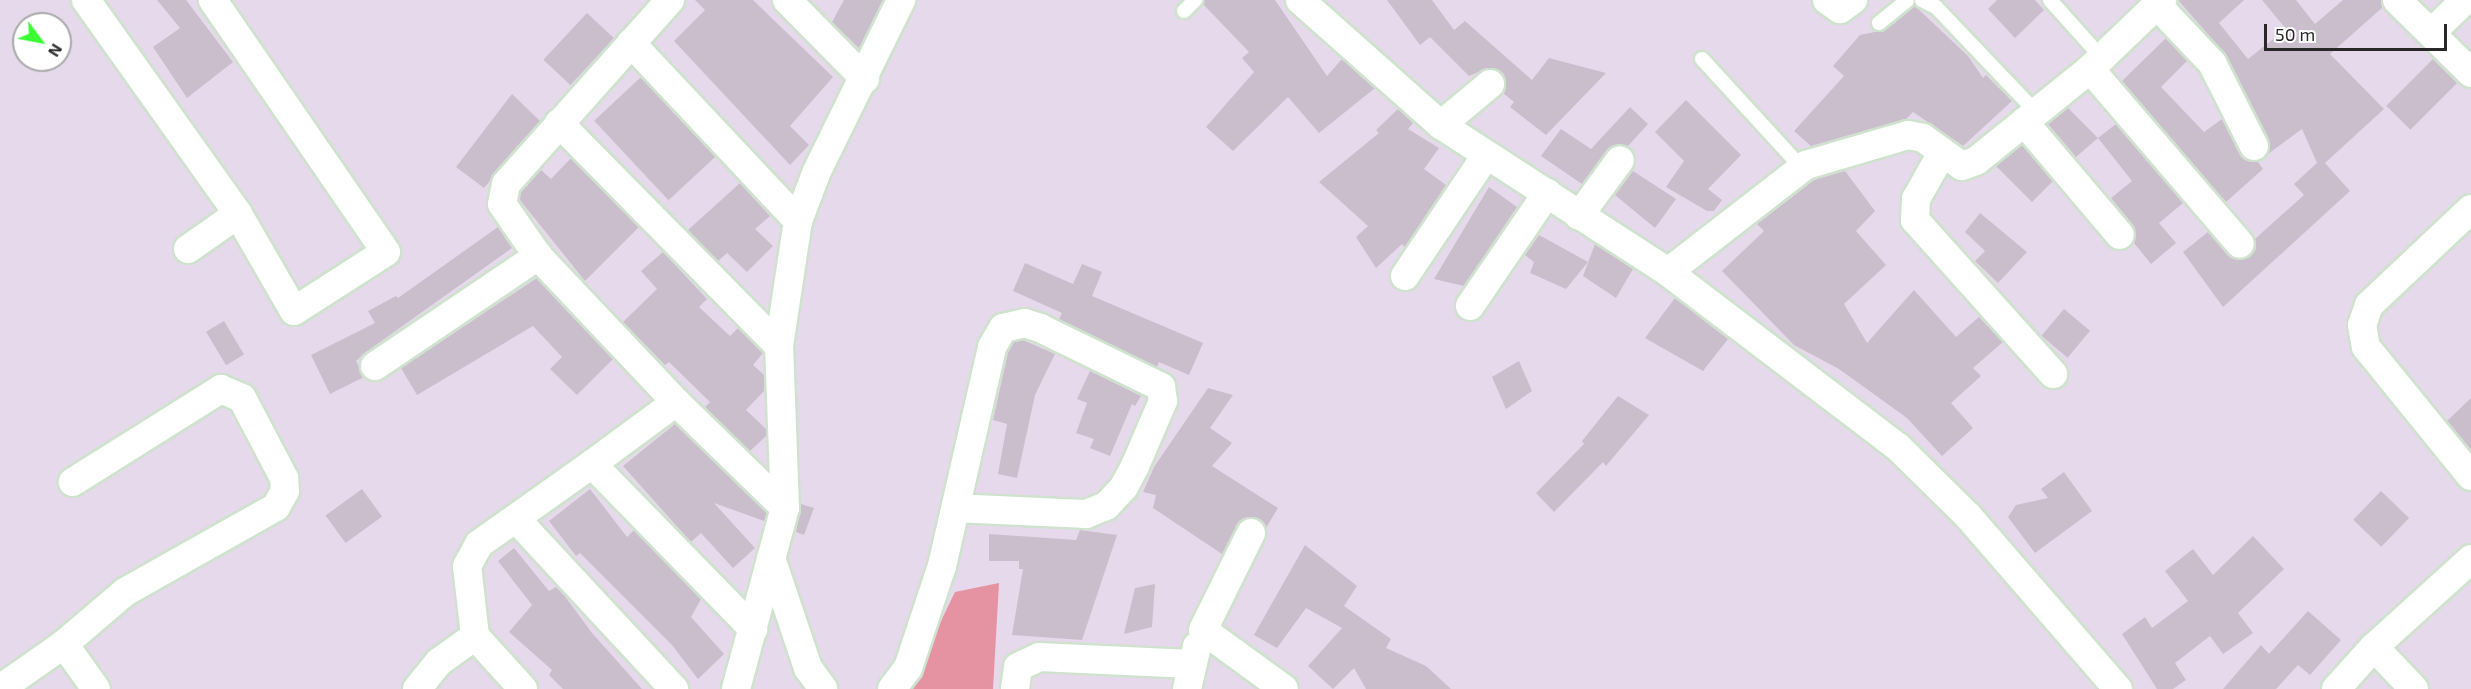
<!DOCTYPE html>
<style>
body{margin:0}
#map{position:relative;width:2471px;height:689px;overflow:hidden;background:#e6d9eb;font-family:"Exo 2",sans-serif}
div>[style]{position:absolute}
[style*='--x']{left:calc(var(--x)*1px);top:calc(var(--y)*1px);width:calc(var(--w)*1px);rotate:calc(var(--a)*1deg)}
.green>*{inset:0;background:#e592a2}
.building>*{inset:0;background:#cabecd;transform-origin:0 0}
.roads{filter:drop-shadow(2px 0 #cfe2ce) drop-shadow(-2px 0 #cfe2ce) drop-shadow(0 2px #cfe2ce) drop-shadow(0 -2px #cfe2ce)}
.service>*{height:14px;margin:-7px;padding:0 7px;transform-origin:7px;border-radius:7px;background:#fff}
.minor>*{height:28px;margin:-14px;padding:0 14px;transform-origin:14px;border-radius:14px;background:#fff}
span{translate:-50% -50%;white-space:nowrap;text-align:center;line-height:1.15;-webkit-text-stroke:4.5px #fff;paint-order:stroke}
.north{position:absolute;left:12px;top:12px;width:60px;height:60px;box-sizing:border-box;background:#fff;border:2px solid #a9a9a9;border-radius:50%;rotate:122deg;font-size:16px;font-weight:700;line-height:24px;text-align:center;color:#282828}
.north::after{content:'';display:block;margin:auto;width:21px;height:27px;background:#3aff32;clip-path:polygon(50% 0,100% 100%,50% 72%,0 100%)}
.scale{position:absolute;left:2264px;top:24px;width:183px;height:27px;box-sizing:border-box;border:3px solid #282828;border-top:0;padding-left:8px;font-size:18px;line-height:21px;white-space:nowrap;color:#282828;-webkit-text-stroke:4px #fff;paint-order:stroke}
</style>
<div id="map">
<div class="green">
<div style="clip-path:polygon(999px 583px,993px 689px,908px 689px,955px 592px)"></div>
</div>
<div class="building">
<div style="clip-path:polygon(157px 0,186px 0,233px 62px,187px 98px,153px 47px,180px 28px)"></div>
<div style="clip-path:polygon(695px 0,753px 0,833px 77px,790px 126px,809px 145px,790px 165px,674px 41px,705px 10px)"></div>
<div style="clip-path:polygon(844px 0,883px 0,859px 48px,832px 22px)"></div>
<div style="clip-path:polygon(1204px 0,1275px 0,1327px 76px,1342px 59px,1375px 88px,1319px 133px,1288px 97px,1233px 151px,1206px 127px,1254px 72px,1242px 58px,1249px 52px,1203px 4px)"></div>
<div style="clip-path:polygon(1387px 0,1432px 0,1454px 30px,1465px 21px,1532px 80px,1549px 58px,1606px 73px,1546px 135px,1510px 107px,1514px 102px,1503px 93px,1506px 82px,1502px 73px,1488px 68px,1469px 76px,1430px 37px,1420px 45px)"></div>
<div style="clip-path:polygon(1997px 0,2035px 0,2044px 10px,2015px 38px,1988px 9px)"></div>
<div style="clip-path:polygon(2178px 0,2244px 0,2219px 23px,2248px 59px,2286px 29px,2262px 0,2296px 0,2315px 24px,2343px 0,2381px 0,2383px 7px,2330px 54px,2384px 109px,2325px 163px,2350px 191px,2223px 307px,2183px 252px,2208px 232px,2234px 259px,2250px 257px,2256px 249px,2255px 239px,2304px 195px,2294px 184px,2317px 163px,2302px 129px,2268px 154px,2269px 139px,2227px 56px)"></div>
<div style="clip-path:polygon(1915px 6px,1968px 56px,1983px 78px,1986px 75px,2012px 101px,1963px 146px,1913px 112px,1906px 119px,1811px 146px,1794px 131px,1844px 76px,1833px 66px,1860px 35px,1884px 30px)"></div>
<div style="left:587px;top:13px;width:37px;height:64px;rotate:43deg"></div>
<div style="clip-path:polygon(2166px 38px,2187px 61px,2161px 87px,2204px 132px,2222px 119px,2240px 154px,2246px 160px,2258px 162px,2263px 169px,2226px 202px,2122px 81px)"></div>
<div style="left:2433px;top:59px;width:34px;height:66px;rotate:45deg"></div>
<div style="left:641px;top:77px;width:109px;height:64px;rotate:47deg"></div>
<div style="clip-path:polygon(512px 94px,540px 121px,484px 188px,456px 167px)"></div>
<div style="clip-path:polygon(1686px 100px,1741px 155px,1708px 189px,1722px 200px,1714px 211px,1707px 211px,1666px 187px,1684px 161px,1655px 132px)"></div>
<div style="clip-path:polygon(1630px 107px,1648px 124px,1628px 146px,1614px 145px,1607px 150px,1582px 184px,1541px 156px,1561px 129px,1591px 149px)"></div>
<div style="clip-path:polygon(2068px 108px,2098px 138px,2076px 157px,2048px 124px)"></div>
<div style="clip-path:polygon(1398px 109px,1413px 123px,1408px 129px,1439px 148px,1424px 169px,1446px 185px,1405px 247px,1402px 244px,1376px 268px,1356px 237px,1368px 226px,1319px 182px,1379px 133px,1376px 130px)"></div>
<div style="clip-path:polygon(2116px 124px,2183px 203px,2159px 223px,2176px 243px,2151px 264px,2134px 243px,2133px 225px,2111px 198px,2132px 181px,2098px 138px)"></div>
<div style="clip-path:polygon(2022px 145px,2053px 181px,2032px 202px,1996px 166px)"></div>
<div style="clip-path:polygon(571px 158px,639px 227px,585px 281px,520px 200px,521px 192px,541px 170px,551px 179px)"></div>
<div style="clip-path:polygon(1633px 171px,1676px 199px,1655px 228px,1615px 195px)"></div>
<div style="clip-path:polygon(1845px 171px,1875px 211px,1856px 231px,1886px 265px,1844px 304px,1867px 343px,1914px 290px,1956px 337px,1979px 317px,2003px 342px,1973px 368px,1981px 376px,1951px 403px,1973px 428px,1942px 456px,1907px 418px,1839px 369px,1794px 345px,1722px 271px,1764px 231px,1757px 224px,1814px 180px)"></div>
<div style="clip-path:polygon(740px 183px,770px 216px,755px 229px,773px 246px,747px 272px,727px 253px,718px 261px,688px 230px)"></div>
<div style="clip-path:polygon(1489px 187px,1517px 207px,1464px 286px,1434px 279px)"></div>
<div style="clip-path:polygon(1980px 213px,2027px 252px,1998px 283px,1975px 261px,1985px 251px,1965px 232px)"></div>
<div style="clip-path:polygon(498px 227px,512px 248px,366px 352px,356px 361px,364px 377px,330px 394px,311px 355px,375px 323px,368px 311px,396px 296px,398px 298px)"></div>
<div style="clip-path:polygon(1539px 235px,1588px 262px,1566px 289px,1530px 273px,1534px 262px,1525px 255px)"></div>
<div style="clip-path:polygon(1595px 244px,1633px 269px,1616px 298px,1583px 276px)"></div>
<div style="clip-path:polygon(663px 252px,707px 299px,699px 307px,730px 336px,738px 328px,763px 353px,753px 365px,764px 375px,764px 391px,746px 410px,766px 429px,766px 436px,750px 451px,705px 407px,710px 402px,669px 362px,665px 365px,623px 322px,657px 289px,641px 271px)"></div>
<div style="clip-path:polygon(1025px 263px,1073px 284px,1082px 264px,1102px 272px,1092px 296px,1203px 343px,1189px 375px,1159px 362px,1157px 367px,1059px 319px,1062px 313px,1013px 291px)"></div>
<div style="clip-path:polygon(537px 278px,613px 359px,577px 395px,550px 369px,562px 357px,533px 326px,417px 395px,401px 368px)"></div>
<div style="clip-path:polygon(1675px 298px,1728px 339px,1703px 371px,1645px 338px)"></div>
<div style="left:2064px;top:309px;width:34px;height:35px;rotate:40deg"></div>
<div style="left:224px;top:321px;width:39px;height:21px;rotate:59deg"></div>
<div style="clip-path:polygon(1023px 340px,1055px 354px,1035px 395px,1017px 478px,998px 474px,1007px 424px,993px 420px,1008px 353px,1014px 342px)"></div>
<div style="clip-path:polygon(1519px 361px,1532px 391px,1506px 409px,1492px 377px)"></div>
<div style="clip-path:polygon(1090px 371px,1141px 396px,1135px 406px,1132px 404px,1110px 456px,1090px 448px,1094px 439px,1076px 433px,1087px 403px,1077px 399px)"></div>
<div style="clip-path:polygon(1208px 388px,1233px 395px,1210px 428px,1232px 443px,1212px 466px,1278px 508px,1266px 528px,1258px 518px,1241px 520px,1222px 554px,1153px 508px,1156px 495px,1143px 492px,1154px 467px)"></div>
<div style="clip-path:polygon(1618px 396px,1649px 415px,1606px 466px,1603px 462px,1554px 512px,1536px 493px,1584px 444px,1582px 441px)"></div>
<div style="clip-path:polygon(2471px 398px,2471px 450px,2447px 421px)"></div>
<div style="clip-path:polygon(675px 424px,767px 513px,764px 521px,714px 503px,755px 548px,733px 568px,701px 533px,691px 542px,623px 466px)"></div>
<div style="clip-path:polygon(2064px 472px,2092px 511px,2035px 553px,2008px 517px,2016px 505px,2048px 498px,2041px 489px)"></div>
<div style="left:362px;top:489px;width:34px;height:45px;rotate:54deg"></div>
<div style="clip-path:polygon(590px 489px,627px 537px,634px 530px,701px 599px,691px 617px,724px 654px,698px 679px,672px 645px,580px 553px,576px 556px,549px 521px)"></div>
<div style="left:2381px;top:491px;width:39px;height:40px;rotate:44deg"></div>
<div style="clip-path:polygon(801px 504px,814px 508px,804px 535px,796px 532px)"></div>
<div style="clip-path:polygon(1080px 530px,1117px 535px,1082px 640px,1012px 635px,1023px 569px,1019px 569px,1019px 561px,989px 561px,989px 534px,1076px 540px)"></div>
<div style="clip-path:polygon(2253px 536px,2284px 569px,2238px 613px,2253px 633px,2223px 654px,2210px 636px,2175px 663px,2186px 680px,2173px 689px,2157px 689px,2122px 634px,2145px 617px,2152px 628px,2188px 601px,2165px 571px,2193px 549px,2213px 575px)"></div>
<div style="clip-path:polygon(1305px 545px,1357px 586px,1344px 606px,1391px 639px,1386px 648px,1426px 666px,1451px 689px,1366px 689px,1354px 668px,1333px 689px,1308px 666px,1342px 628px,1306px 608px,1277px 648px,1254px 635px)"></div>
<div style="clip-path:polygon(514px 548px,549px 591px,556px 587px,564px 595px,592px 633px,642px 689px,563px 689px,549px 675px,552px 670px,509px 632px,532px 605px,498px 561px)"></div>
<div style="clip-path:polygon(1155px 584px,1152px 627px,1124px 634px,1135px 588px)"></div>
<div style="clip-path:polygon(2308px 611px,2341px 640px,2310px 675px,2298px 665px,2276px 689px,2223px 689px,2261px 645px,2269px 654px)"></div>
</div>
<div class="roads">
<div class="service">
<div style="--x:1922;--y:0;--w:16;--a:27"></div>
<div style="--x:1936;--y:7;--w:145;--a:46.4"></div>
<div style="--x:2050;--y:0;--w:76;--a:48.2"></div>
<div style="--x:1184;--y:11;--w:16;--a:-45"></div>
<div style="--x:1879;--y:23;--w:36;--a:-39"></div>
<div style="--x:1702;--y:59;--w:147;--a:47.5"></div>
</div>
<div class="minor">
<div style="--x:86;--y:0;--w:262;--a:54.6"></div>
<div style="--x:238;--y:214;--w:112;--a:60"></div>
<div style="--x:294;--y:311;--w:109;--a:-32.7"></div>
<div style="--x:386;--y:252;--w:306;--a:-124.5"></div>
<div style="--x:670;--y:0;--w:246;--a:131.7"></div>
<div style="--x:506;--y:184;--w:20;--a:101"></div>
<div style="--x:502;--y:204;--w:63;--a:55.3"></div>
<div style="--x:538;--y:256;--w:201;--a:46.6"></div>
<div style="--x:676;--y:402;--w:152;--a:44.2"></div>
<div style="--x:787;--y:0;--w:111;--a:45.4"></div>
<div style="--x:1300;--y:0;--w:188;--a:41.6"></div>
<div style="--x:1441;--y:125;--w:270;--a:32.9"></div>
<div style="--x:1668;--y:272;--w:289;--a:37.3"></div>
<div style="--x:1898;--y:447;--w:98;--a:44.6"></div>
<div style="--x:1968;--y:516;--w:229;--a:49.1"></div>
<div style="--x:1827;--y:0;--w:16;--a:35"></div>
<div style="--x:1840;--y:9;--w:16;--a:-35"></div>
<div style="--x:2397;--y:0;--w:104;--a:44.6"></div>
<div style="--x:2157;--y:5;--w:80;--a:46.5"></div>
<div style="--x:2212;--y:63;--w:93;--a:63.2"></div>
<div style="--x:2432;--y:32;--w:46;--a:-44.1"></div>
<div style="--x:631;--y:43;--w:244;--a:46.8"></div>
<div style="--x:2090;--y:69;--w:230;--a:49.4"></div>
<div style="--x:2024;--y:122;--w:148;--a:49.7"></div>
<div style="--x:559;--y:123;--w:313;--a:45.4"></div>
<div style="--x:1441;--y:125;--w:64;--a:-39.9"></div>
<div style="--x:1942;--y:153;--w:53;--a:119.5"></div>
<div style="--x:1916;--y:199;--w:21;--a:93"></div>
<div style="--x:1915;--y:220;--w:207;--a:48.1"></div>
<div style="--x:2471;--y:209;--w:140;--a:136.7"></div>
<div style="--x:2369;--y:305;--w:21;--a:109"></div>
<div style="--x:2362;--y:325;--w:22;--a:80"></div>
<div style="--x:2366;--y:347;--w:166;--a:50.9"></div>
<div style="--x:1579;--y:216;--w:69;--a:-53.8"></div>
<div style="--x:188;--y:249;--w:61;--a:-35"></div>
<div style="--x:1668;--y:272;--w:175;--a:-37.8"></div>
<div style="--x:1806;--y:165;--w:106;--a:-16.4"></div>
<div style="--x:1908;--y:135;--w:15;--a:11"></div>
<div style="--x:1923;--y:138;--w:48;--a:35.7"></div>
<div style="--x:1962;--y:166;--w:15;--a:-20"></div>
<div style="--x:1976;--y:161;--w:146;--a:-38.9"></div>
<div style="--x:2090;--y:69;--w:100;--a:-43.8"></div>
<div style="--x:1405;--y:276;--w:143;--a:-56.1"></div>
<div style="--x:1470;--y:306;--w:137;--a:-55.7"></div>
<div style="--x:375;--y:366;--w:197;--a:-34"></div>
<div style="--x:676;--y:402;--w:104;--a:143.6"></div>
<div style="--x:592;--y:464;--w:231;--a:45.7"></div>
<div style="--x:517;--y:520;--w:231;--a:47.1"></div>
<div style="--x:1251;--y:533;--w:108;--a:116.3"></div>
<div style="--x:1203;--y:630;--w:100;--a:36.1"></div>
<div style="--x:771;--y:558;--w:116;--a:71.4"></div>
<div style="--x:808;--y:668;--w:26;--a:54"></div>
<div style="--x:64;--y:644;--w:55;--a:54.6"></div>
<div style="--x:2374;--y:647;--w:58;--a:46.4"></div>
<div style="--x:0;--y:689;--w:78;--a:-35.1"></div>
<div style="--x:64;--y:644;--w:80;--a:-40.4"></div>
<div style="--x:125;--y:592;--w:173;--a:-29.4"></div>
<div style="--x:276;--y:507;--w:18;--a:-61"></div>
<div style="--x:285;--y:491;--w:13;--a:-94"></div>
<div style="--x:284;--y:478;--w:90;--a:-117.7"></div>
<div style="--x:242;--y:398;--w:23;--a:-157"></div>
<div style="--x:221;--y:389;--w:175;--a:147.9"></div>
<div style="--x:417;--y:689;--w:35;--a:-51"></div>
<div style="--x:439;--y:662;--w:44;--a:-35.8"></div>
<div style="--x:523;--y:689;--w:72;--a:-132.2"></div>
<div style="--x:475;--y:636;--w:70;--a:-96.5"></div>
<div style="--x:467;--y:566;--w:25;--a:-61"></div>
<div style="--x:479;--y:544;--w:138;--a:-35.3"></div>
<div style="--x:736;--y:689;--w:188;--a:-74.9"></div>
<div style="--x:785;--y:508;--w:162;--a:-92.1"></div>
<div style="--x:779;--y:346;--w:126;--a:-81.4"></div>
<div style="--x:798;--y:221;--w:53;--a:-69.2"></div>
<div style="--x:817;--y:171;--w:191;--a:-63.8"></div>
<div style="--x:892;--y:689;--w:26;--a:-53"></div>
<div style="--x:908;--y:668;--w:108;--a:-71.6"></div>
<div style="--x:942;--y:566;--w:225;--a:-77.1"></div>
<div style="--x:992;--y:347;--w:22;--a:-60"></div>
<div style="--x:1003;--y:328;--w:22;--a:-13"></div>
<div style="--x:1024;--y:323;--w:17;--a:17"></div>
<div style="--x:1040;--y:328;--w:135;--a:26"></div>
<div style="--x:1161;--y:387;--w:14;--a:82"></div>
<div style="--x:1163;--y:401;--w:71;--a:113.3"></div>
<div style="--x:1135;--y:466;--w:24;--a:118"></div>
<div style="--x:1124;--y:487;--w:26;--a:133"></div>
<div style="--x:1106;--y:506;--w:22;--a:158"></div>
<div style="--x:1086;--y:514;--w:130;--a:-177.4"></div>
<div style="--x:1015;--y:689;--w:22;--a:-82"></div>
<div style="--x:1018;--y:667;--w:23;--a:-25"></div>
<div style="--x:1039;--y:657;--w:152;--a:2.6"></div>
<div style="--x:1187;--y:689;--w:44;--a:-76.9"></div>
<div style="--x:2336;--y:689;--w:57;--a:-47.9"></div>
<div style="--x:2374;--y:647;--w:131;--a:-42.2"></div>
</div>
</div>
<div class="north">N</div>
<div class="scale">50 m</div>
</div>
